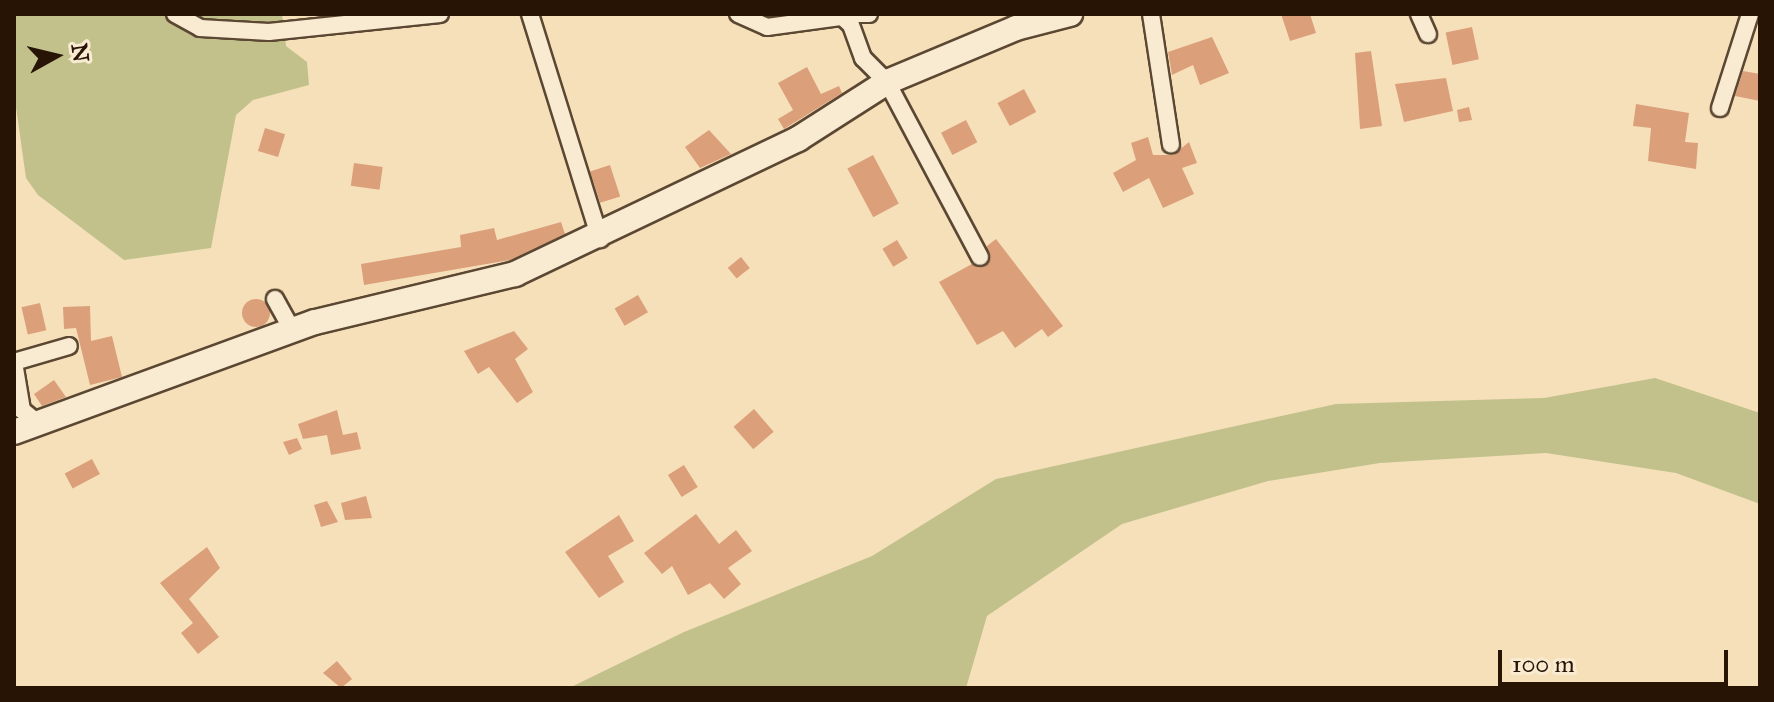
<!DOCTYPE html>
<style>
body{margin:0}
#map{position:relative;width:1774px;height:702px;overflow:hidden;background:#f6e0ba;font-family:"IM FELL Great Primer",serif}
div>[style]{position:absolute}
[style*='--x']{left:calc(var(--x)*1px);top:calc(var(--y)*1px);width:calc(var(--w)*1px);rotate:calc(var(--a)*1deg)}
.green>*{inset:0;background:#c2c18c}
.building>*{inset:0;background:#db9f7a;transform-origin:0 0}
.round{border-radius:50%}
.roads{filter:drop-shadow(2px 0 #5b4732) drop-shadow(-2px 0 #5b4732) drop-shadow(0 2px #5b4732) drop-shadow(0 -2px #5b4732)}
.street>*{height:16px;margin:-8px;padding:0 8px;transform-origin:8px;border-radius:8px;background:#f9ebd2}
.secondary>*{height:24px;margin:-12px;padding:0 12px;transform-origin:12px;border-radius:12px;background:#f9ebd2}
span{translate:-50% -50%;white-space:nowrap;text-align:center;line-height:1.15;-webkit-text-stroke:6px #f9ebd2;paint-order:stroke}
.frame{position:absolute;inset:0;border:16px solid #271405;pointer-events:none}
.north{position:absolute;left:16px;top:16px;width:80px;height:80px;-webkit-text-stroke:6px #f9ebd2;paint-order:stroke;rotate:82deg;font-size:22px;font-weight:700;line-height:32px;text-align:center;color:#271405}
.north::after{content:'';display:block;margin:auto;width:28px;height:36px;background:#271405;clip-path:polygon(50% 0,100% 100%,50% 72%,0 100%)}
.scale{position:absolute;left:1498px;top:650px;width:230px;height:36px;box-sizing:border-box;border:4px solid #271405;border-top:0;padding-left:10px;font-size:24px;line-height:28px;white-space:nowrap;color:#271405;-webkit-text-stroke:6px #f9ebd2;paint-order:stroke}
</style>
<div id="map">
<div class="green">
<div style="clip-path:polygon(14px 14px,282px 14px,286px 46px,307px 62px,309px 85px,253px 100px,236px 115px,211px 248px,124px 260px,38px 195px,26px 178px,14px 93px)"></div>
<div style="clip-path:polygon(1655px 378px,1760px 413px,1760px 504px,1676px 473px,1546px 453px,1380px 463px,1268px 481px,1122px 524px,987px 616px,966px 688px,569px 688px,684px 632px,872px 556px,996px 479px,1336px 404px,1544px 398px)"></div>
</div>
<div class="building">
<div style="clip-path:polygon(1281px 14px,1310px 14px,1316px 33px,1290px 41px)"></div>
<div style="left:1472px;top:27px;width:33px;height:27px;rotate:78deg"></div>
<div style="clip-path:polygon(1212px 37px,1229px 73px,1200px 85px,1193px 65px,1172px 75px,1168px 52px)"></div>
<div style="clip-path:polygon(1371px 51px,1382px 126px,1360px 129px,1355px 53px)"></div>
<div style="clip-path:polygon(807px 67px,821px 94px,839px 86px,842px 93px,784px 129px,778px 119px,793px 110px,778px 83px)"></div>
<div style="clip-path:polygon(1743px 71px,1760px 74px,1760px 101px,1735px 96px)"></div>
<div style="clip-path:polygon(1446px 78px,1453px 111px,1404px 122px,1395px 84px)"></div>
<div style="left:1024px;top:89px;width:26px;height:30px;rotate:62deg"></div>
<div style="clip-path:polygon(1636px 104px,1689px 113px,1685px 142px,1698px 143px,1696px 169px,1648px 161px,1651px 128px,1633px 126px)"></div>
<div style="clip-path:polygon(1469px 107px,1472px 120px,1459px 122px,1457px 110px)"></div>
<div style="left:966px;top:120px;width:25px;height:28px;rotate:63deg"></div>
<div style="left:265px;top:128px;width:21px;height:24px;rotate:17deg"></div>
<div style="clip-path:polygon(709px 130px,731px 154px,700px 168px,685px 147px)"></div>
<div style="clip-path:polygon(1148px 137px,1153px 155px,1173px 155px,1189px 142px,1197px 163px,1182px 168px,1194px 194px,1163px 208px,1149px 178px,1123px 192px,1113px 173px,1136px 160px,1131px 143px)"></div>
<div style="left:873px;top:155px;width:55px;height:29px;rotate:62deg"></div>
<div style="left:354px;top:163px;width:29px;height:23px;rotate:8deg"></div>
<div style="left:610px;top:165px;width:33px;height:21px;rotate:72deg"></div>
<div style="clip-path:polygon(561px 222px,565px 234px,510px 260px,364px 285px,361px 264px,461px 247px,460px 235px,494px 228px,497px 240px)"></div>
<div style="clip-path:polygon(996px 239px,1063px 326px,1048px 337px,1042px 329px,1015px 348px,1003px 331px,977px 345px,939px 282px,972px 264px,986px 266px,987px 246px)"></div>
<div style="left:897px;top:240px;width:21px;height:17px;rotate:59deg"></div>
<div style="left:741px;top:257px;width:14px;height:17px;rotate:51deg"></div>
<div style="left:638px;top:295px;width:20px;height:27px;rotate:60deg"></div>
<div class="round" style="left:242px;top:299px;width:28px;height:28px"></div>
<div style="left:40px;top:303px;width:28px;height:19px;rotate:77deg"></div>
<div style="clip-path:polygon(90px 306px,91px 341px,112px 336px,122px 377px,90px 385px,76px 328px,64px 329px,63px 307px)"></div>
<div style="clip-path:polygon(514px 331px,528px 349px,515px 359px,533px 392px,517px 403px,489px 367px,478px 374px,464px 351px)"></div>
<div style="clip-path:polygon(54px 380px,66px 397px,42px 406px,34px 394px)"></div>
<div style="left:754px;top:409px;width:30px;height:27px;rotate:49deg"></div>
<div style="clip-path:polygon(337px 410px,343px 435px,357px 432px,361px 449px,331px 455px,327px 435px,303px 439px,298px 424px)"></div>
<div style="clip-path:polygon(297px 438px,302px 449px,289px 455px,283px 442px)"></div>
<div style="left:92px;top:459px;width:17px;height:31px;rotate:62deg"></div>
<div style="left:684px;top:465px;width:26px;height:19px;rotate:58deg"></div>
<div style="clip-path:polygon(366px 496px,372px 518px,345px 520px,341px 503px)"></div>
<div style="clip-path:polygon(327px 501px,338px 522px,321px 527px,314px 505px)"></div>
<div style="clip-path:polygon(696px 514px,719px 544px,736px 530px,752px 551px,728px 568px,741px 584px,724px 599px,710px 583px,688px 595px,672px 566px,662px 574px,644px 553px)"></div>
<div style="clip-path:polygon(619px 515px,634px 541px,608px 556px,624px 582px,599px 598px,565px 552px)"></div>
<div style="clip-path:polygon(207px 547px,220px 568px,189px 599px,219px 637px,198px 654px,181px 633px,193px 623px,160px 583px)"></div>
<div style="clip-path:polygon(337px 661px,352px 679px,341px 688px,323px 673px)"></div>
</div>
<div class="roads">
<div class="street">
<div style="--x:175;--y:14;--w:29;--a:29"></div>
<div style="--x:200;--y:28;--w:69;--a:3.3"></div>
<div style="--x:269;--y:32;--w:172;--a:-6"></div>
<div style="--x:530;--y:14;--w:236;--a:72.7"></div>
<div style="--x:738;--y:14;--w:32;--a:24"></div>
<div style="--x:767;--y:27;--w:74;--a:-7.8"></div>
<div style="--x:839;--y:14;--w:15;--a:42"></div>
<div style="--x:850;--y:24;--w:10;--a:-107"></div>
<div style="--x:847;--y:14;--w:47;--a:70"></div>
<div style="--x:863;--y:58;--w:34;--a:45"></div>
<div style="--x:887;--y:82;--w:198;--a:62"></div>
<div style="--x:847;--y:14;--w:22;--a:0"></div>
<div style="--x:1151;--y:14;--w:132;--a:81.3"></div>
<div style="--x:1419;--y:14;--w:22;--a:66"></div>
<div style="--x:1720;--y:108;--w:99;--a:-72.3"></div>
<div style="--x:275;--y:299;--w:37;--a:61"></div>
<div style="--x:14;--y:362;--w:49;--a:80.5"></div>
<div style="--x:22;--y:410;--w:22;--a:39"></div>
<div style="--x:14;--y:362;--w:57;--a:-16.2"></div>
</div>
<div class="secondary">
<div style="--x:14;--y:432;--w:320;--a:-20.1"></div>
<div style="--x:315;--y:322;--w:206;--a:-13.5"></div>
<div style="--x:515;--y:274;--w:314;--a:-25.5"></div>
<div style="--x:798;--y:139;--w:106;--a:-32.6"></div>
<div style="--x:887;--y:82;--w:140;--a:-22.7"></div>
<div style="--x:1016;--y:28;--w:56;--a:-14.5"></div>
</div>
</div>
<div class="frame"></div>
<div class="north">N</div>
<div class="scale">100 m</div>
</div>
